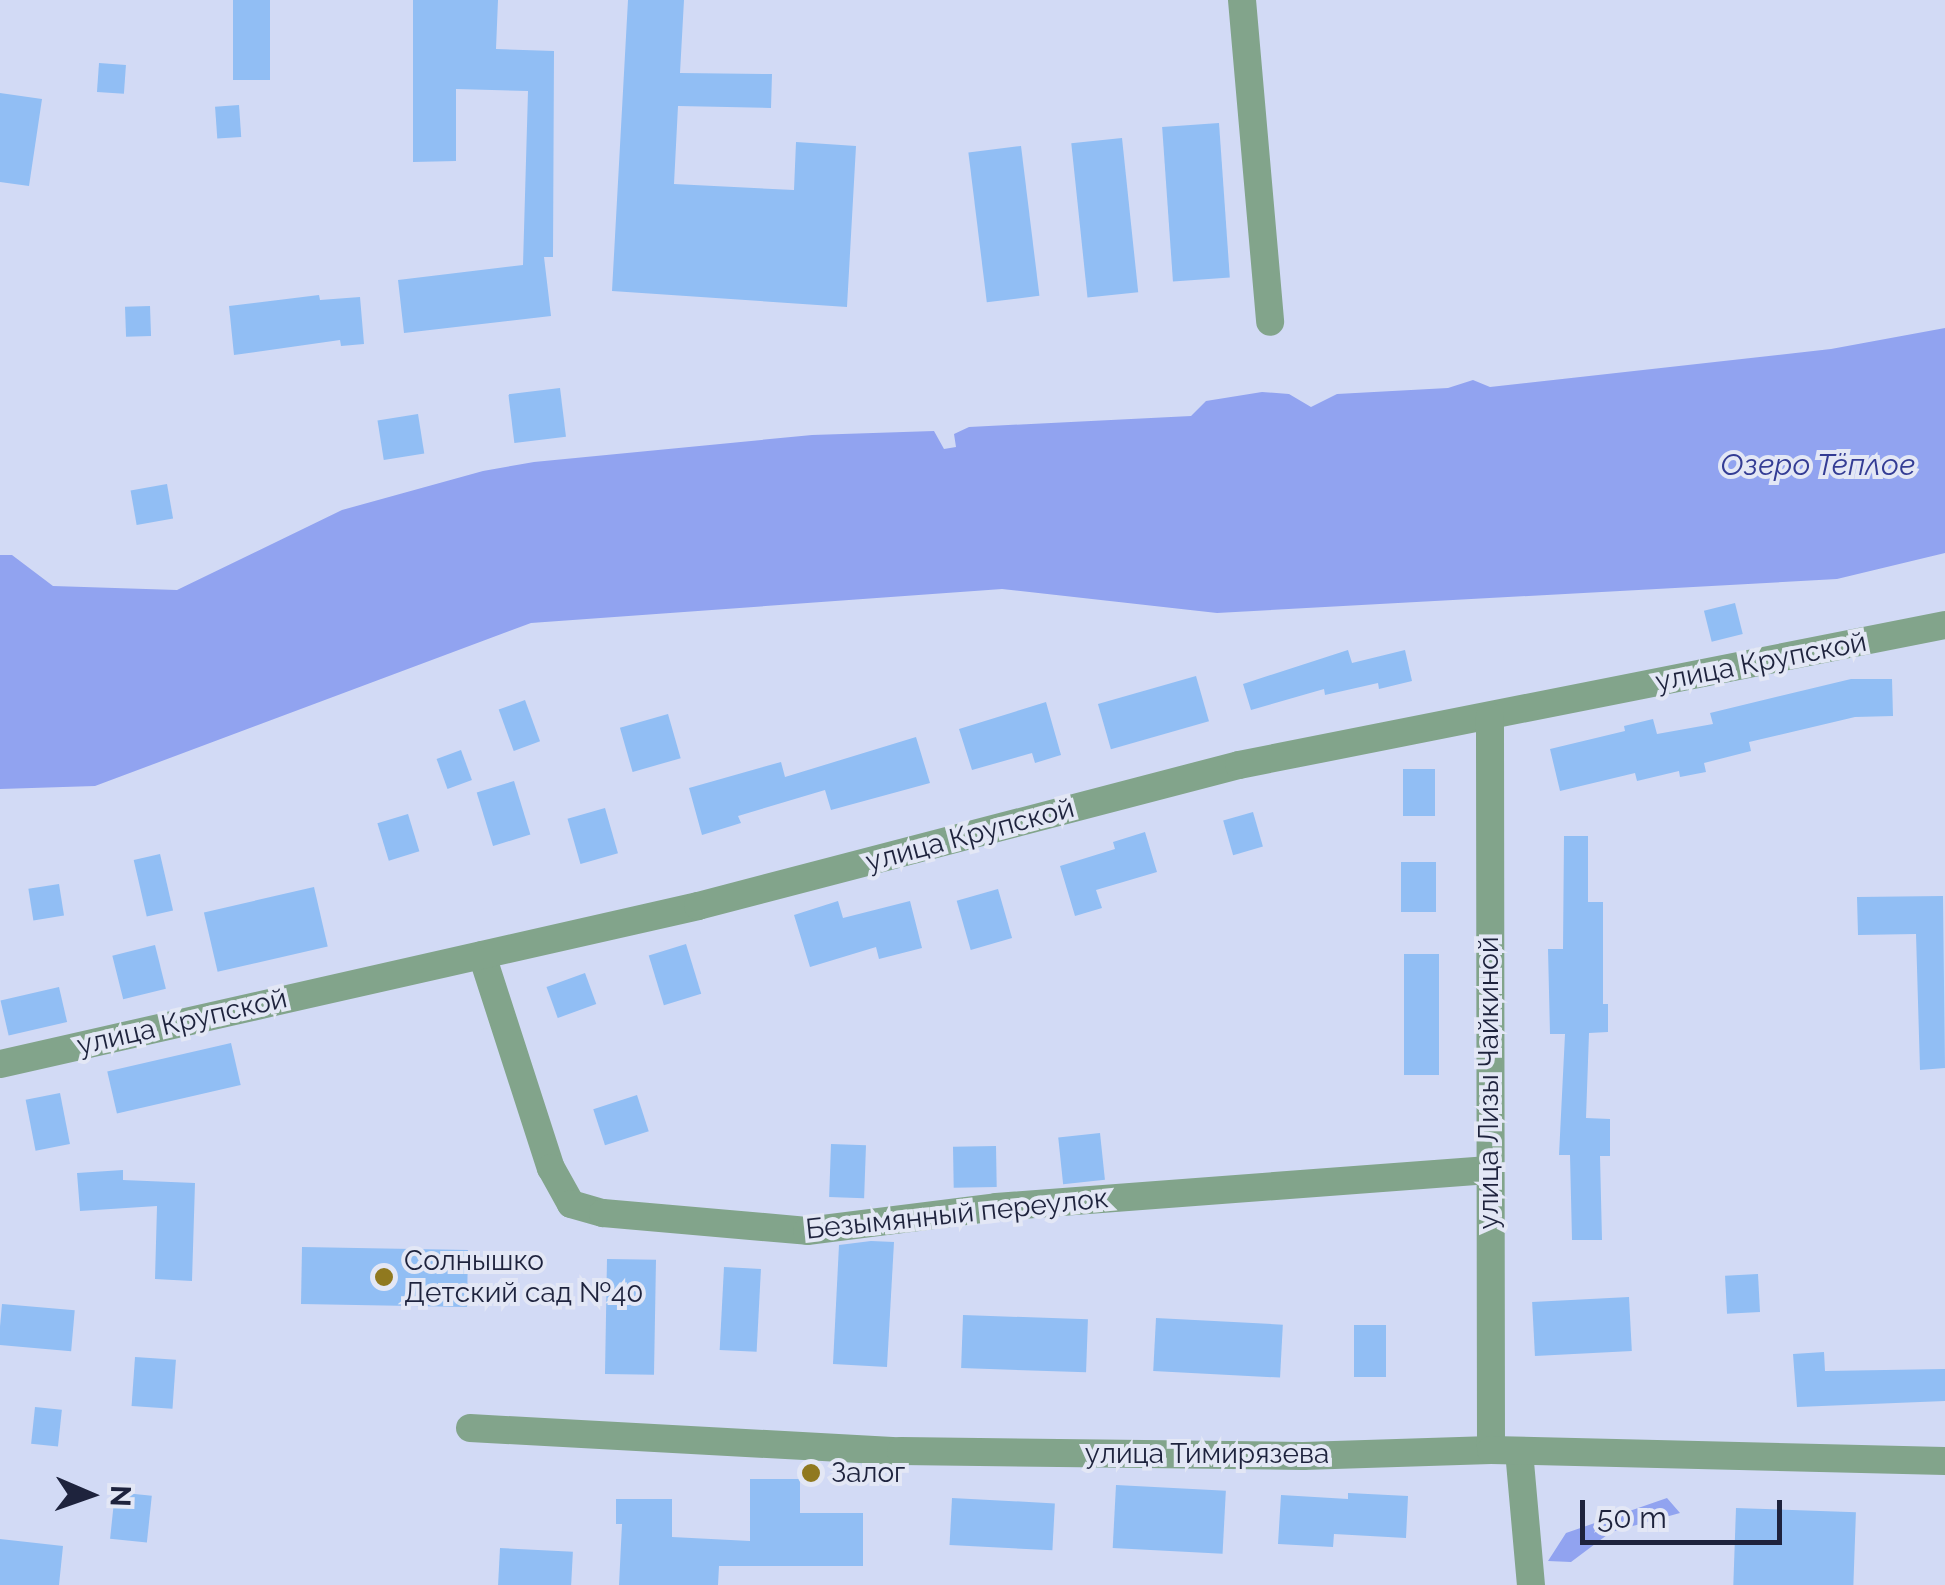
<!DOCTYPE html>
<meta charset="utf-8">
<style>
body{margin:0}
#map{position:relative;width:1945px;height:1585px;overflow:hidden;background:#d2daf5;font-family:Raleway,sans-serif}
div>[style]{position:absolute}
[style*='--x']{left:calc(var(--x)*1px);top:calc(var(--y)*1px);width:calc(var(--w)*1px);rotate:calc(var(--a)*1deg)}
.water>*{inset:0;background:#91a3f0}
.building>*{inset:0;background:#91bef4;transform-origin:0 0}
.minor>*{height:28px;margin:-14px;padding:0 14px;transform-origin:14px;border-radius:14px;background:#82a48b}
.tertiary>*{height:28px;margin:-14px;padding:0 14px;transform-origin:14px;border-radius:14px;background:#82a48b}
.dots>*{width:28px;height:28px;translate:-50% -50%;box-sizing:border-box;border:5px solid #e3e7f5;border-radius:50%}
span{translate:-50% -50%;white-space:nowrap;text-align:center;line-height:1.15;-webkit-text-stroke:8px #e3e7f5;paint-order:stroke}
.street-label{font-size:28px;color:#1e233d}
.poi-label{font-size:28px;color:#1e233d}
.left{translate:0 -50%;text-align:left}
.water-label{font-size:30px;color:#333c94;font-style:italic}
.north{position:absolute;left:40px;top:1445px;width:100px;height:100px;-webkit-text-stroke:8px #e3e7f5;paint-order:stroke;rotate:92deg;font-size:28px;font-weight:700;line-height:40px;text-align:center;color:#1e233d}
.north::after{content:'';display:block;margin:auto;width:35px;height:45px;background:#1e233d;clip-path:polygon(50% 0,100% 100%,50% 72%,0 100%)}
.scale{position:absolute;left:1580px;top:1500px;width:202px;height:45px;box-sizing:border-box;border:5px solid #1e233d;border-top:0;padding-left:12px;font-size:30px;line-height:35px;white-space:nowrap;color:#1e233d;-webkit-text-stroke:8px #e3e7f5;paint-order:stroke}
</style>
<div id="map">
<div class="water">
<div style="clip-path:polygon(1945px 328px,1945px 553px,1837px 579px,1217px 613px,1002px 589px,531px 623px,95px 786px,0 789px,0 555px,12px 555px,53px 586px,177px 590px,342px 510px,483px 471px,534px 462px,812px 435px,934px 431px,944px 449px,956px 447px,954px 434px,969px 427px,1191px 416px,1206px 401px,1262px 392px,1289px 394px,1311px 407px,1337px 394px,1448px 388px,1473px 380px,1490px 387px,1831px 349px)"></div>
<div style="clip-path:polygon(1667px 1498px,1680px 1513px,1611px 1532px,1571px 1562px,1548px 1561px,1566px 1533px)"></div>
</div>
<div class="building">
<div style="left:233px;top:0;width:37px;height:80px"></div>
<div style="clip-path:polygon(413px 0,498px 0,496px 49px,554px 51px,553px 257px,544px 257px,551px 316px,404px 333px,398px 280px,523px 265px,528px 91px,456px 89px,456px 161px,413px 162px)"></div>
<div style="clip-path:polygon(628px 0,684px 0,680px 73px,772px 74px,771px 108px,678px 106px,674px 184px,794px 190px,796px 142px,856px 146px,847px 307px,612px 291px)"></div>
<div style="left:99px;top:63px;width:27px;height:29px;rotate:4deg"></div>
<div style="clip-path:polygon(0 93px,42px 99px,29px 186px,0 182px)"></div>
<div style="left:239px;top:105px;width:32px;height:24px;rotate:86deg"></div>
<div style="left:1219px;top:123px;width:155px;height:57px;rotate:86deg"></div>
<div style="left:1122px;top:138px;width:155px;height:51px;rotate:84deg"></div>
<div style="left:1021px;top:146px;width:151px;height:53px;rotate:83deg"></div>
<div style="clip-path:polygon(319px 295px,320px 300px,360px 297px,364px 344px,341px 346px,340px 340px,234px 355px,229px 306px)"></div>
<div style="left:150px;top:306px;width:30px;height:25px;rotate:88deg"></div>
<div style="left:560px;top:388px;width:49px;height:52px;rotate:83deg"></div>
<div style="left:418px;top:414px;width:40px;height:41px;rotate:81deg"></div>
<div style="left:167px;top:484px;width:35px;height:37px;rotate:80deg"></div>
<div style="left:1735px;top:603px;width:32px;height:32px;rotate:76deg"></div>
<div style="clip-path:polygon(1348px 650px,1352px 663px,1405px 650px,1412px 681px,1379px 689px,1378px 683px,1325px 695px,1324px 689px,1251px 710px,1243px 684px)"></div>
<div style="left:1196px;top:676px;width:47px;height:102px;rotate:74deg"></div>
<div style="clip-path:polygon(1851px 679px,1892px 679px,1893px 716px,1855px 717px,1749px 742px,1751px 751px,1704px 763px,1706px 772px,1680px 777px,1679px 771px,1637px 781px,1635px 773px,1560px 791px,1550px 749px,1625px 731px,1624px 726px,1653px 719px,1657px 734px,1713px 724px,1710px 713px)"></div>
<div style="left:525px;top:700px;width:44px;height:28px;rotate:70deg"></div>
<div style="clip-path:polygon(1046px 702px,1061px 755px,1035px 763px,1032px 753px,972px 770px,959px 729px)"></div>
<div style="left:668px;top:714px;width:46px;height:50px;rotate:74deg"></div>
<div style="clip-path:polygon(916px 737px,930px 783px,831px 810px,825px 790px,738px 816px,741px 823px,702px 835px,689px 788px,781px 762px,785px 777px)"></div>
<div style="left:461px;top:750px;width:32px;height:26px;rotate:70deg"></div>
<div style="left:1403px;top:769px;width:32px;height:47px"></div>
<div style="left:514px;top:781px;width:56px;height:39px;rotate:73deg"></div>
<div style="left:605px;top:808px;width:47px;height:39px;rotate:74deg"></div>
<div style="left:1253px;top:812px;width:36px;height:31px;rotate:74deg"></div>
<div style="left:408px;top:814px;width:39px;height:32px;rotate:73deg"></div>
<div style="clip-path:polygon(1145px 832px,1157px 872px,1096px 890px,1102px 908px,1075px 916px,1060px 866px,1115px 849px,1113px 842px)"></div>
<div style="clip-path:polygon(1564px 836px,1588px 836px,1588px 902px,1603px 902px,1603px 1004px,1608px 1004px,1608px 1032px,1589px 1033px,1586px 1118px,1610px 1119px,1610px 1156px,1600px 1156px,1602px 1240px,1572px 1240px,1570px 1155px,1559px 1155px,1565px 1034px,1550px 1034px,1548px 949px,1563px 949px)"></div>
<div style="left:160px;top:854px;width:58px;height:27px;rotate:77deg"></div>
<div style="left:1401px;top:862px;width:35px;height:50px"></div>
<div style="left:59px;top:884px;width:32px;height:31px;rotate:81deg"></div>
<div style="left:314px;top:887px;width:61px;height:113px;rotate:77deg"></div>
<div style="left:998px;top:889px;width:51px;height:43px;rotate:74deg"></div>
<div style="clip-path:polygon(1943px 896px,1945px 1068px,1920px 1070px,1916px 934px,1858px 935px,1857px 897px)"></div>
<div style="clip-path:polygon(838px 901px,843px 918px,910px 901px,922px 948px,879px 959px,876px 947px,810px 967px,794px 915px)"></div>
<div style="left:686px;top:944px;width:52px;height:39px;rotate:73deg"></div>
<div style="left:155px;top:945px;width:45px;height:44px;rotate:76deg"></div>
<div style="left:1404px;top:954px;width:35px;height:121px"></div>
<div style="left:585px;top:973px;width:33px;height:41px;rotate:70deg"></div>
<div style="left:59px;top:987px;width:36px;height:60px;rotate:77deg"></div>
<div style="left:231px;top:1043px;width:43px;height:127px;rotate:77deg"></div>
<div style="left:60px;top:1093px;width:52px;height:35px;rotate:79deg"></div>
<div style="left:637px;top:1095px;width:38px;height:46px;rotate:72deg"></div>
<div style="left:1100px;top:1133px;width:47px;height:42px;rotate:84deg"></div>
<div style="left:831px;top:1144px;width:35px;height:53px;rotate:2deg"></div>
<div style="left:996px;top:1146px;width:41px;height:43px;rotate:89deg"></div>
<div style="clip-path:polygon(123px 1170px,123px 1180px,195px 1183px,192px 1281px,155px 1279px,157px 1206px,80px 1211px,77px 1173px)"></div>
<div style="clip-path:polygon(871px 1241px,894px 1242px,887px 1367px,833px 1364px,839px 1245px)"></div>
<div style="left:302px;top:1247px;width:166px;height:57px;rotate:1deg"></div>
<div style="left:607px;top:1259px;width:49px;height:115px;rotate:1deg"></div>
<div style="left:724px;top:1267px;width:37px;height:83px;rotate:3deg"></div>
<div style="left:1758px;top:1274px;width:38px;height:33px;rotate:87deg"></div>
<div style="left:1629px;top:1297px;width:54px;height:97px;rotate:87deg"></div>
<div style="left:2px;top:1304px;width:73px;height:41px;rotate:5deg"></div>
<div style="left:963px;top:1315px;width:125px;height:53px;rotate:2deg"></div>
<div style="left:1156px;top:1318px;width:127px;height:53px;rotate:3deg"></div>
<div style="left:1386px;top:1325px;width:52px;height:32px;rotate:90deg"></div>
<div style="clip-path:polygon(1824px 1352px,1825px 1371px,1945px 1369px,1945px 1401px,1797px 1407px,1793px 1354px)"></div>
<div style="left:135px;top:1357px;width:41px;height:49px;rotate:4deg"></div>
<div style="left:35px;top:1407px;width:27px;height:37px;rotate:6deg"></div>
<div style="clip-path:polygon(750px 1479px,800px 1479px,800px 1513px,863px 1513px,863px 1566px,719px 1566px,718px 1585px,619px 1585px,622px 1524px,616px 1524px,616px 1499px,672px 1499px,672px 1537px,750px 1541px)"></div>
<div style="left:1116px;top:1485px;width:110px;height:63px;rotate:3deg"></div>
<div style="left:115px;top:1492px;width:37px;height:47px;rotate:6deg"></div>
<div style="clip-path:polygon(1348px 1493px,1408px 1496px,1406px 1538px,1334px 1534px,1333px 1547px,1278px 1544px,1281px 1495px,1348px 1499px)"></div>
<div style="left:952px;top:1498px;width:103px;height:47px;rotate:3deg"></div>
<div style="left:1736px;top:1508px;width:120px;height:77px;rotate:2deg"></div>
<div style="clip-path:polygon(0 1539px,63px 1546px,59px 1585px,0 1585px)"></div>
<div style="left:500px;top:1548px;width:73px;height:37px;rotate:3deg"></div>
</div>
<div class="minor">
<div style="--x:482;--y:955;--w:224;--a:72.1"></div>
<div style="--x:551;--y:1168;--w:41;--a:60.9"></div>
<div style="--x:571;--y:1204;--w:33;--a:16"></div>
<div style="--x:603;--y:1213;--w:205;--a:5"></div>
<div style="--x:807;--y:1231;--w:191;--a:-7.2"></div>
<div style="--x:996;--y:1207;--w:494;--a:-4.3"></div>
<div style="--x:0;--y:1064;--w:716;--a:-12.75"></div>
<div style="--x:698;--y:906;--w:559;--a:-14.61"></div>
<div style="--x:1239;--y:765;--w:720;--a:-11.22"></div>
<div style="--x:470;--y:1428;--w:432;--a:3.1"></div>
<div style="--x:901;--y:1451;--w:402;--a:0.7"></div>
<div style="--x:1303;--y:1456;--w:188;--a:-1.8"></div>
<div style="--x:1491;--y:1450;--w:733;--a:-90.08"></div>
<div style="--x:1519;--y:1451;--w:135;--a:84.9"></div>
</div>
<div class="tertiary">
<div style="--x:1242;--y:0;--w:323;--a:85"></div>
<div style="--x:1491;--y:1450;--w:454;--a:1.4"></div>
</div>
<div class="dots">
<div style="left:384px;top:1277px;background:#90791f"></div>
<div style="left:811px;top:1473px;background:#90791f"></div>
</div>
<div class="street-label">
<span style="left:1761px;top:662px;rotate:-11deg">улица Крупской</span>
<span style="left:970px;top:835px;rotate:-15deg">улица Крупской</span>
<span style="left:182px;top:1022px;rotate:-13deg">улица Крупской</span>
<span style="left:1489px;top:1083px;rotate:-90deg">улица Лизы Чайкиной</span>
<span style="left:957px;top:1214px;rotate:-6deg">Безымянный переулок</span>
<span style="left:1207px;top:1454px">улица Тимирязева</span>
</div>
<div class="poi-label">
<span class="left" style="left:404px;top:1277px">Солнышко<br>Детский сад №40</span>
<span class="left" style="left:831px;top:1473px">Залог</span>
</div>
<div class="water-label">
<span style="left:1818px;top:465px">Озеро Тёплое</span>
</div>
<div class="north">N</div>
<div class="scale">50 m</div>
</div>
